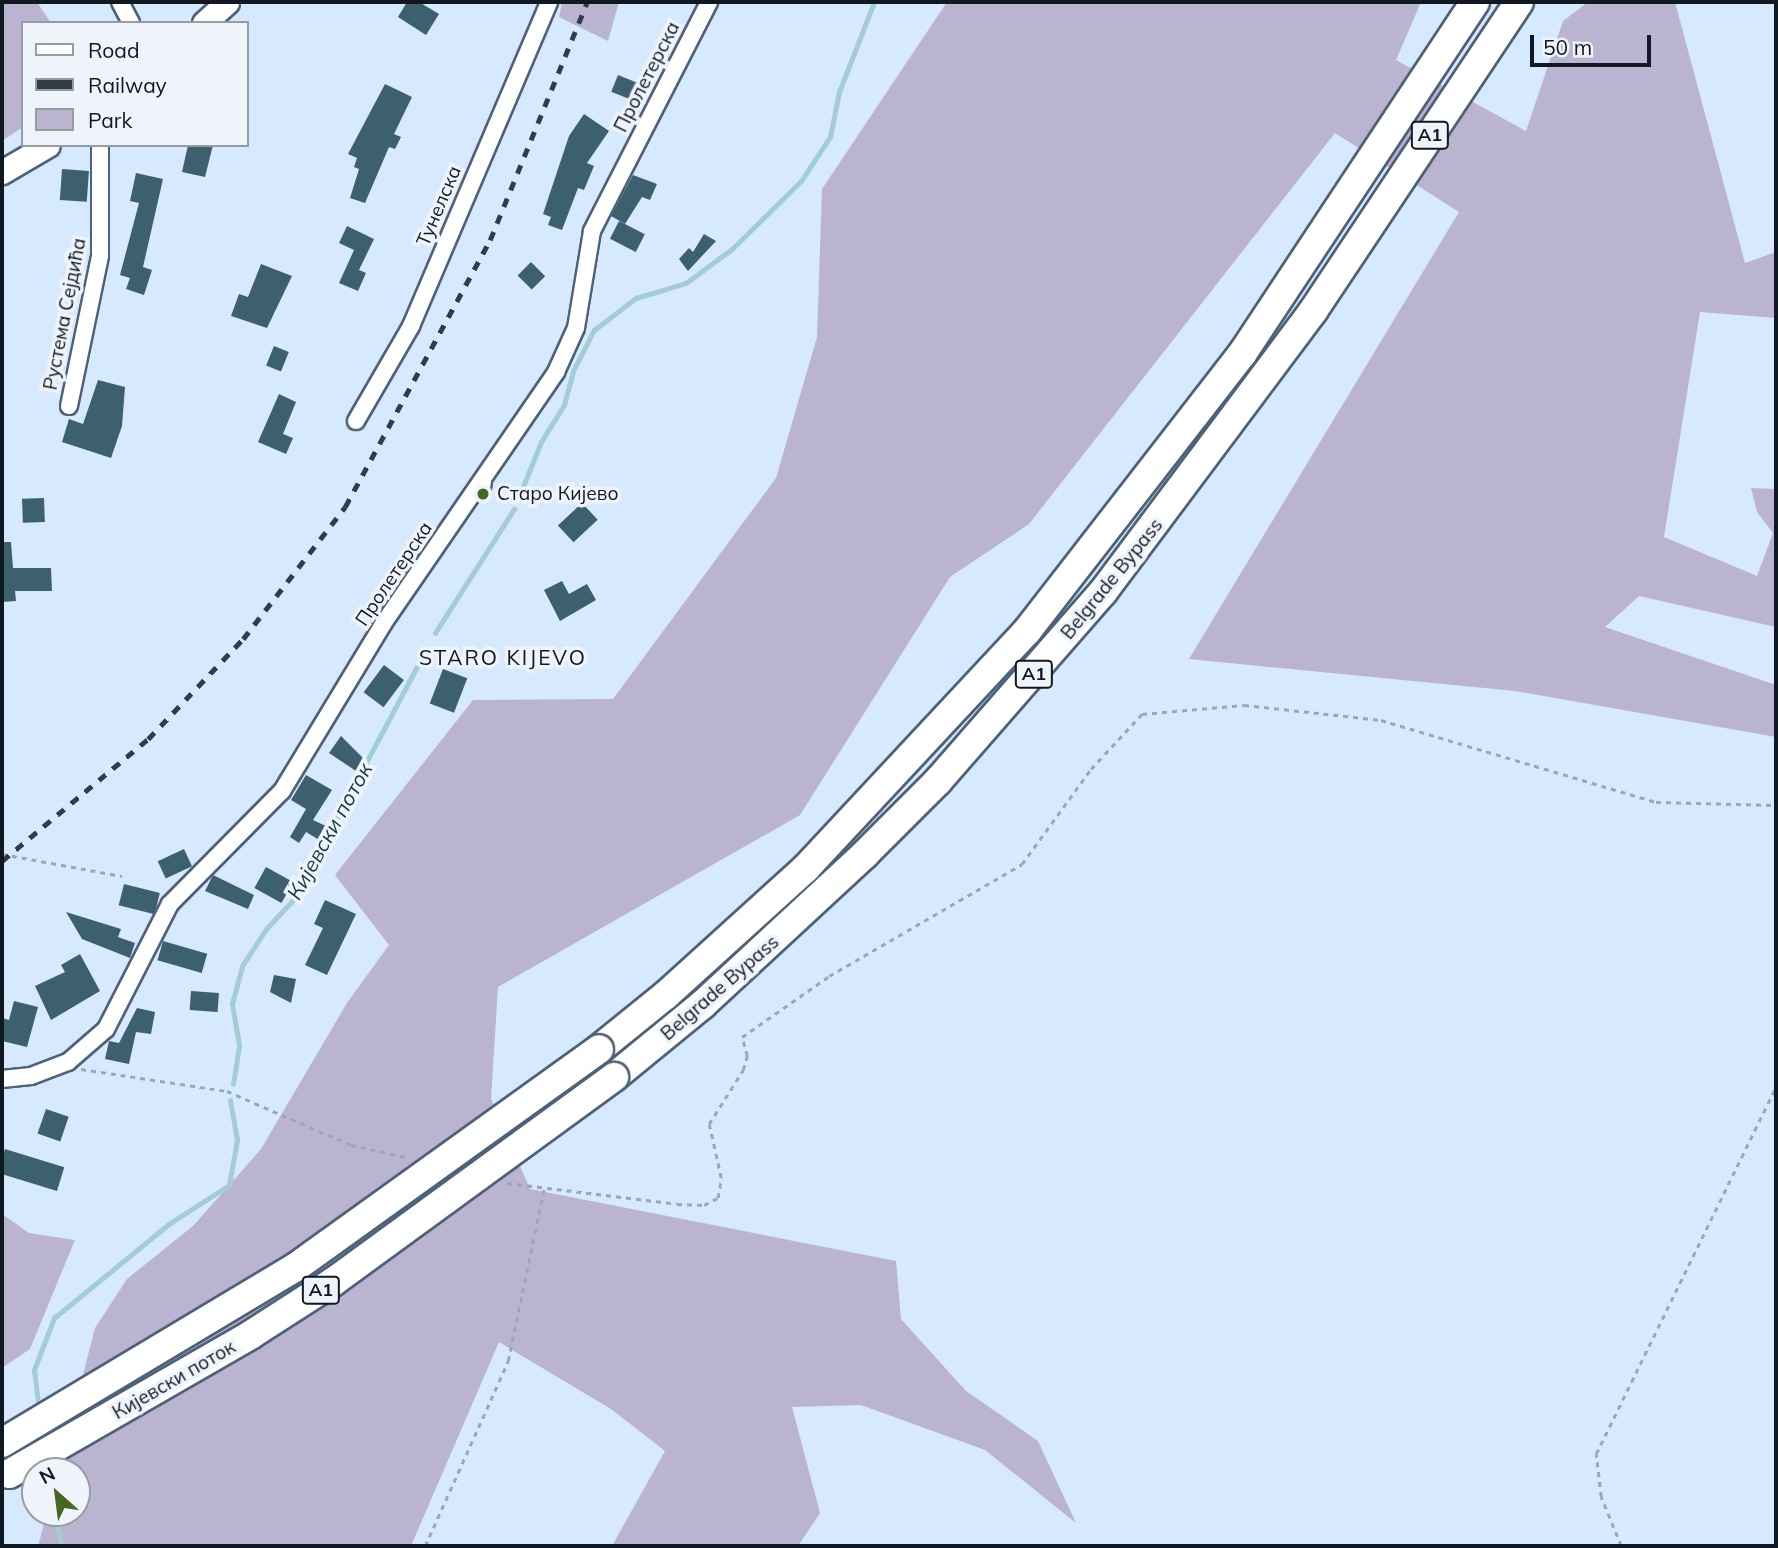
<!DOCTYPE html>
<meta charset="utf-8">
<style>
body{margin:0}
#map{position:relative;width:1778px;height:1548px;overflow:hidden;background:#d6e9fe;font-family:Mulish,sans-serif}
div>[style]{position:absolute}
[style*='--x']{left:calc(var(--x)*1px);top:calc(var(--y)*1px);width:calc(var(--w)*1px);rotate:calc(var(--a)*1deg)}
.green>*{inset:0;background:#bbb4d1}
.stream>*{height:4.5px;margin:-2.25px;padding:0 2.25px;transform-origin:2.25px;border-radius:2.25px;background:#a2ced1}
.building>*{inset:0;background:#3d606e;transform-origin:0 0}
.path>*{height:2.5px;margin-top:-1.25px;transform-origin:0;background:repeating-linear-gradient(90deg,#98a8b9 0 5px,transparent 0 10px)}
.roads{filter:drop-shadow(2px 0 #4d6278) drop-shadow(-2px 0 #4d6278) drop-shadow(0 2px #4d6278) drop-shadow(0 -2px #4d6278)}
.service>*{height:8px;margin:-4px;padding:0 4px;transform-origin:4px;border-radius:4px;background:#fff}
.minor>*{height:16px;margin:-8px;padding:0 8px;transform-origin:8px;border-radius:8px;background:#fff}
.secondary>*{height:23px;margin:-11.5px;padding:0 11.5px;transform-origin:11.5px;border-radius:11.5px;background:#fff}
.motorway>*{height:28px;margin:-14px;padding:0 14px;transform-origin:14px;border-radius:14px;background:#fff}
.rail>*{height:4.5px;margin-top:-2.25px;transform-origin:0;background:repeating-linear-gradient(90deg,#323c47 0 9px,transparent 0 18px)}
.bridges{filter:drop-shadow(2px 0 #4d6278) drop-shadow(-2px 0 #4d6278) drop-shadow(0 2px #4d6278) drop-shadow(0 -2px #4d6278)}
.motorway-bridge>*{height:28px;margin:-14px;padding:0 14px;transform-origin:14px;border-radius:14px;background:#fff}
.dots>*{width:19px;height:19px;translate:-50% -50%;box-sizing:border-box;border:4px solid #eff4fa;border-radius:50%}
span{translate:-50% -50%;white-space:nowrap;text-align:center;line-height:1.15;-webkit-text-stroke:7px #eff4fa;paint-order:stroke}
.shield-label span{padding:2px 5px;background:#eff4fa;border:2px solid;border-radius:5px;-webkit-text-stroke-width:0}
.shield-label{font-size:18px;color:#101821;font-weight:700}
.street-label{font-size:19px;color:#101821}
.poi-label{font-size:19px;color:#101821}
.left{translate:0 -50%;text-align:left}
.neighbourhood-label{font-size:21px;color:#101821;letter-spacing:2px}
.water-label{font-size:21px;color:#103b3e;font-style:italic}
.frame{position:absolute;inset:0;border:4px solid #101821;pointer-events:none}
.legend{position:absolute;left:21px;top:21px;width:228px;height:126px;box-sizing:border-box;background:#eff4fa;border:2px solid #969ca3;margin:0;padding:9px 12px;list-style:none;font-size:21px;color:#101821}
.legend li{display:flex;align-items:center;gap:14px;height:35px}
.legend b{width:35px;border:2px solid #969ca3}
.north{position:absolute;left:21px;top:1457px;width:70px;height:70px;box-sizing:border-box;background:#eff4fa;border:2px solid #969ca3;border-radius:50%;rotate:332deg;font-size:19px;font-weight:700;line-height:28px;text-align:center;color:#101821}
.north::after{content:'';display:block;margin:auto;width:24px;height:32px;background:#446821;clip-path:polygon(50% 0,100% 100%,50% 72%,0 100%)}
.scale{position:absolute;left:1530px;top:35px;width:121px;height:32px;box-sizing:border-box;border:4px solid #101821;border-top:0;padding-left:9px;font-size:21px;line-height:24px;white-space:nowrap;color:#101821;-webkit-text-stroke:5px #eff4fa;paint-order:stroke}
</style>
<div id="map">
<div class="green">
<div style="clip-path:polygon(2px 2px,37px 2px,51px 23px,23px 23px,23px 127px,2px 141px)"></div>
<div style="clip-path:polygon(562px 2px,619px 2px,608px 41px,559px 17px)"></div>
<div style="clip-path:polygon(947px 2px,1421px 2px,1396px 60px,1526px 131px,1563px 21px,1588px 2px,1675px 2px,1745px 263px,1776px 252px,1776px 318px,1700px 312px,1664px 537px,1757px 576px,1773px 533px,1757px 512px,1751px 488px,1776px 489px,1776px 627px,1639px 596px,1605px 627px,1776px 685px,1776px 737px,1515px 691px,1189px 659px,1459px 212px,1335px 133px,1029px 524px,950px 577px,800px 815px,498px 987px,491px 1099px,530px 1189px,896px 1261px,901px 1319px,966px 1391px,1038px 1441px,1076px 1523px,985px 1450px,861px 1405px,792px 1407px,820px 1513px,798px 1546px,612px 1546px,665px 1451px,611px 1409px,499px 1342px,411px 1546px,38px 1546px,47px 1513px,77px 1513px,77px 1471px,58px 1471px,95px 1328px,127px 1279px,193px 1226px,261px 1149px,347px 1003px,389px 945px,335px 875px,473px 700px,613px 699px,776px 478px,817px 337px,822px 189px)"></div>
<div style="clip-path:polygon(2px 1214px,29px 1233px,75px 1240px,30px 1349px,2px 1368px)"></div>
</div>
<div class="stream">
<div style="--x:520;--y:494;--w:56;--a:-68"></div>
<div style="--x:541;--y:442;--w:44;--a:-58.1"></div>
<div style="--x:564;--y:405;--w:35;--a:-75"></div>
<div style="--x:573;--y:371;--w:46;--a:-62.9"></div>
<div style="--x:594;--y:330;--w:53;--a:-37.3"></div>
<div style="--x:636;--y:298;--w:52;--a:-16.7"></div>
<div style="--x:686;--y:283;--w:57;--a:-36.5"></div>
<div style="--x:732;--y:249;--w:97;--a:-44.6"></div>
<div style="--x:801;--y:181;--w:53;--a:-56.6"></div>
<div style="--x:830;--y:137;--w:46;--a:-78.7"></div>
<div style="--x:839;--y:92;--w:97;--a:-68.7"></div>
<div style="--x:435;--y:633;--w:147;--a:-57.5"></div>
<div style="--x:233;--y:1084;--w:39;--a:-81"></div>
<div style="--x:239;--y:1045;--w:42;--a:-99.7"></div>
<div style="--x:232;--y:1004;--w:39;--a:-75"></div>
<div style="--x:242;--y:966;--w:44;--a:-57"></div>
<div style="--x:266;--y:929;--w:40;--a:-47"></div>
<div style="--x:293;--y:900;--w:276;--a:-62"></div>
<div style="--x:39;--y:1411;--w:41;--a:-97"></div>
<div style="--x:34;--y:1370;--w:56;--a:-69"></div>
<div style="--x:54;--y:1318;--w:149;--a:-39.3"></div>
<div style="--x:169;--y:1224;--w:72;--a:-33"></div>
<div style="--x:229;--y:1185;--w:46;--a:-79.9"></div>
<div style="--x:237;--y:1140;--w:40;--a:-100"></div>
<div style="--x:55;--y:1513;--w:34;--a:78"></div>
</div>
<div class="building">
<div style="clip-path:polygon(407px 2px,419px 2px,439px 14px,426px 35px,398px 17px)"></div>
<div style="left:618px;top:75px;width:24px;height:18px;rotate:22deg"></div>
<div style="clip-path:polygon(385px 84px,412px 97px,394px 134px,401px 137px,395px 149px,389px 147px,365px 203px,350px 198px,359px 169px,354px 167px,357px 158px,348px 154px)"></div>
<div style="clip-path:polygon(584px 114px,609px 131px,587px 163px,594px 166px,584px 190px,578px 188px,562px 230px,548px 225px,551px 217px,543px 214px,569px 136px)"></div>
<div style="clip-path:polygon(188px 145px,213px 145px,205px 177px,182px 172px)"></div>
<div style="left:62px;top:169px;width:27px;height:31px;rotate:4deg"></div>
<div style="clip-path:polygon(136px 173px,163px 179px,143px 267px,152px 270px,144px 295px,126px 289px,130px 278px,120px 275px,139px 203px,130px 201px)"></div>
<div style="clip-path:polygon(633px 175px,657px 184px,650px 200px,642px 197px,625px 224px,611px 216px)"></div>
<div style="left:619px;top:221px;width:29px;height:20px;rotate:27deg"></div>
<div style="clip-path:polygon(347px 226px,374px 239px,359px 270px,366px 273px,358px 291px,339px 283px,354px 250px,339px 243px)"></div>
<div style="clip-path:polygon(704px 234px,716px 241px,688px 271px,679px 259px,689px 248px,693px 252px)"></div>
<div style="left:531px;top:262px;width:20px;height:19px;rotate:45deg"></div>
<div style="clip-path:polygon(261px 264px,292px 276px,267px 328px,231px 316px,239px 294px,248px 297px)"></div>
<div style="left:274px;top:346px;width:16px;height:21px;rotate:22deg"></div>
<div style="clip-path:polygon(98px 380px,125px 387px,122px 426px,111px 458px,62px 442px,69px 419px,83px 424px)"></div>
<div style="clip-path:polygon(279px 394px,296px 402px,283px 434px,293px 438px,286px 454px,258px 442px)"></div>
<div style="left:44px;top:498px;width:24px;height:22px;rotate:88deg"></div>
<div style="left:582px;top:503px;width:23px;height:33px;rotate:47deg"></div>
<div style="clip-path:polygon(2px 542px,11px 542px,13px 568px,51px 568px,52px 591px,15px 591px,16px 601px,2px 602px)"></div>
<div style="clip-path:polygon(562px 581px,569px 594px,587px 584px,596px 600px,560px 621px,544px 590px)"></div>
<div style="left:384px;top:665px;width:25px;height:34px;rotate:37deg"></div>
<div style="left:443px;top:669px;width:26px;height:37px;rotate:21deg"></div>
<div style="clip-path:polygon(341px 736px,364px 759px,356px 771px,329px 753px)"></div>
<div style="clip-path:polygon(306px 775px,332px 790px,313px 820px,328px 827px,321px 841px,306px 832px,299px 843px,290px 837px,306px 809px,291px 800px)"></div>
<div style="left:184px;top:849px;width:19px;height:29px;rotate:65deg"></div>
<div style="left:266px;top:867px;width:31px;height:24px;rotate:29deg"></div>
<div style="clip-path:polygon(213px 875px,254px 895px,248px 909px,205px 891px)"></div>
<div style="left:124px;top:884px;width:37px;height:22px;rotate:14deg"></div>
<div style="clip-path:polygon(325px 900px,356px 914px,327px 975px,305px 965px,323px 928px,314px 924px)"></div>
<div style="clip-path:polygon(66px 912px,121px 929px,118px 937px,135px 943px,130px 958px,82px 939px)"></div>
<div style="left:163px;top:941px;width:46px;height:20px;rotate:16deg"></div>
<div style="clip-path:polygon(80px 954px,100px 991px,51px 1020px,35px 986px,65px 972px,61px 965px)"></div>
<div style="clip-path:polygon(274px 975px,296px 979px,291px 1003px,270px 992px)"></div>
<div style="left:191px;top:991px;width:28px;height:19px;rotate:4deg"></div>
<div style="clip-path:polygon(14px 1001px,38px 1007px,27px 1047px,2px 1041px,2px 1018px,9px 1020px)"></div>
<div style="clip-path:polygon(137px 1008px,155px 1012px,151px 1034px,136px 1032px,129px 1064px,105px 1059px,109px 1041px,119px 1043px)"></div>
<div style="left:46px;top:1109px;width:24px;height:26px;rotate:19deg"></div>
<div style="left:5px;top:1149px;width:62px;height:25px;rotate:17deg"></div>
</div>
<div class="path">
<div style="--x:2;--y:854;--w:122;--a:10.4"></div>
<div style="--x:81;--y:1069;--w:148;--a:8.6"></div>
<div style="--x:227;--y:1091;--w:135;--a:23.5"></div>
<div style="--x:351;--y:1145;--w:60;--a:12.4"></div>
<div style="--x:507;--y:1183;--w:171;--a:7"></div>
<div style="--x:677;--y:1204;--w:27;--a:2"></div>
<div style="--x:704;--y:1205;--w:16;--a:-27"></div>
<div style="--x:718;--y:1198;--w:20;--a:-81"></div>
<div style="--x:721;--y:1178;--w:55;--a:-102.5"></div>
<div style="--x:709;--y:1124;--w:64;--a:-57.8"></div>
<div style="--x:743;--y:1070;--w:15;--a:-74"></div>
<div style="--x:747;--y:1056;--w:20;--a:-105"></div>
<div style="--x:742;--y:1037;--w:106;--a:-35"></div>
<div style="--x:829;--y:976;--w:223;--a:-30.1"></div>
<div style="--x:1022;--y:864;--w:117;--a:-54"></div>
<div style="--x:1091;--y:769;--w:75;--a:-47.2"></div>
<div style="--x:1142;--y:714;--w:102;--a:-5"></div>
<div style="--x:1244;--y:705;--w:138;--a:6.2"></div>
<div style="--x:1381;--y:720;--w:287;--a:16.6"></div>
<div style="--x:1656;--y:802;--w:120;--a:1.4"></div>
<div style="--x:425;--y:1546;--w:203;--a:-65.8"></div>
<div style="--x:508;--y:1361;--w:177;--a:-78.2"></div>
<div style="--x:1621;--y:1546;--w:53;--a:-112.2"></div>
<div style="--x:1601;--y:1497;--w:43;--a:-96.6"></div>
<div style="--x:1596;--y:1454;--w:409;--a:-63.9"></div>
</div>
<div class="roads">
<div class="service">
<div style="--x:488;--y:474;--w:15;--a:98"></div>
<div style="--x:486;--y:489;--w:10;--a:163"></div>
<div style="--x:476;--y:492;--w:9;--a:-90"></div>
<div style="--x:476;--y:483;--w:15;--a:-37"></div>
</div>
<div class="minor">
<div style="--x:120;--y:2;--w:24;--a:62"></div>
<div style="--x:69;--y:406;--w:153;--a:-78.3"></div>
<div style="--x:100;--y:256;--w:111;--a:-90"></div>
<div style="--x:356;--y:421;--w:110;--a:-59.9"></div>
<div style="--x:411;--y:326;--w:352;--a:-66.9"></div>
<div style="--x:2;--y:1079;--w:29;--a:-6"></div>
<div style="--x:31;--y:1076;--w:40;--a:-21"></div>
<div style="--x:68;--y:1062;--w:50;--a:-41"></div>
<div style="--x:106;--y:1029;--w:140;--a:-62.9"></div>
<div style="--x:170;--y:904;--w:159;--a:-45.3"></div>
<div style="--x:282;--y:791;--w:195;--a:-58.8"></div>
<div style="--x:383;--y:624;--w:306;--a:-55.5"></div>
<div style="--x:556;--y:372;--w:48;--a:-65.6"></div>
<div style="--x:576;--y:328;--w:98;--a:-80.6"></div>
<div style="--x:592;--y:231;--w:257;--a:-62.9"></div>
</div>
<div class="secondary">
<div style="--x:204;--y:23;--w:31;--a:-42"></div>
<div style="--x:2;--y:172;--w:53;--a:-30.4"></div>
</div>
<div class="motorway">
<div style="--x:599;--y:1049;--w:86;--a:-38.9"></div>
<div style="--x:666;--y:995;--w:189;--a:-42.2"></div>
<div style="--x:806;--y:868;--w:324;--a:-47"></div>
<div style="--x:1027;--y:631;--w:351;--a:-52.2"></div>
<div style="--x:1242;--y:354;--w:422;--a:-56.5"></div>
<div style="--x:614;--y:1077;--w:114;--a:-39.3"></div>
<div style="--x:702;--y:1005;--w:222;--a:-42.8"></div>
<div style="--x:865;--y:854;--w:103;--a:-45"></div>
<div style="--x:938;--y:781;--w:251;--a:-48.9"></div>
<div style="--x:1103;--y:592;--w:351;--a:-53.2"></div>
<div style="--x:1313;--y:311;--w:371;--a:-56.3"></div>
</div>
</div>
<div class="rail">
<div style="--x:2;--y:861;--w:190;--a:-39.9"></div>
<div style="--x:148;--y:739;--w:138;--a:-46.5"></div>
<div style="--x:243;--y:639;--w:167;--a:-52.3"></div>
<div style="--x:345;--y:507;--w:304;--a:-61.5"></div>
<div style="--x:490;--y:240;--w:257;--a:-67.8"></div>
</div>
<div class="bridges">
<div class="motorway-bridge">
<div style="--x:2;--y:1443;--w:343;--a:-30.9"></div>
<div style="--x:296;--y:1267;--w:373;--a:-35.7"></div>
<div style="--x:9;--y:1474;--w:280;--a:-29.9"></div>
<div style="--x:252;--y:1334;--w:96;--a:-32.7"></div>
<div style="--x:333;--y:1282;--w:348;--a:-36.1"></div>
</div>
</div>
<div class="dots">
<div style="left:483px;top:494px;background:#446821"></div>
</div>
<div class="shield-label">
<span style="left:1430px;top:135px">A1</span>
<span style="left:1034px;top:674px">A1</span>
<span style="left:321px;top:1290px">A1</span>
</div>
<div class="street-label">
<span style="left:647px;top:77px;rotate:-63deg">Пролетерска</span>
<span style="left:439px;top:206px;rotate:-67deg">Тунелска</span>
<span style="left:65px;top:314px;rotate:-79deg">Рустема Сејдића</span>
<span style="left:394px;top:574px;rotate:-56deg">Пролетерска</span>
<span style="left:1112px;top:579px;rotate:-51deg">Belgrade Bypass</span>
<span style="left:720px;top:988px;rotate:-41deg">Belgrade Bypass</span>
<span style="left:174px;top:1380px;rotate:-30deg">Кијевски поток</span>
</div>
<div class="poi-label">
<span class="left" style="left:497px;top:494px">Старо Кијево</span>
</div>
<div class="neighbourhood-label">
<span style="left:503px;top:657px">STARO KIJEVO</span>
</div>
<div class="water-label">
<span style="left:329px;top:831px;rotate:-61deg">Кијевски поток</span>
</div>
<div class="frame"></div>
<ul class="legend">
<li><b style="height:9px;background:#fff"></b>Road</li>
<li><b style="height:9px;background:#323c47"></b>Railway</li>
<li><b style="height:19px;background:#bbb4d1"></b>Park</li>
</ul>
<div class="north">N</div>
<div class="scale">50 m</div>
</div>
